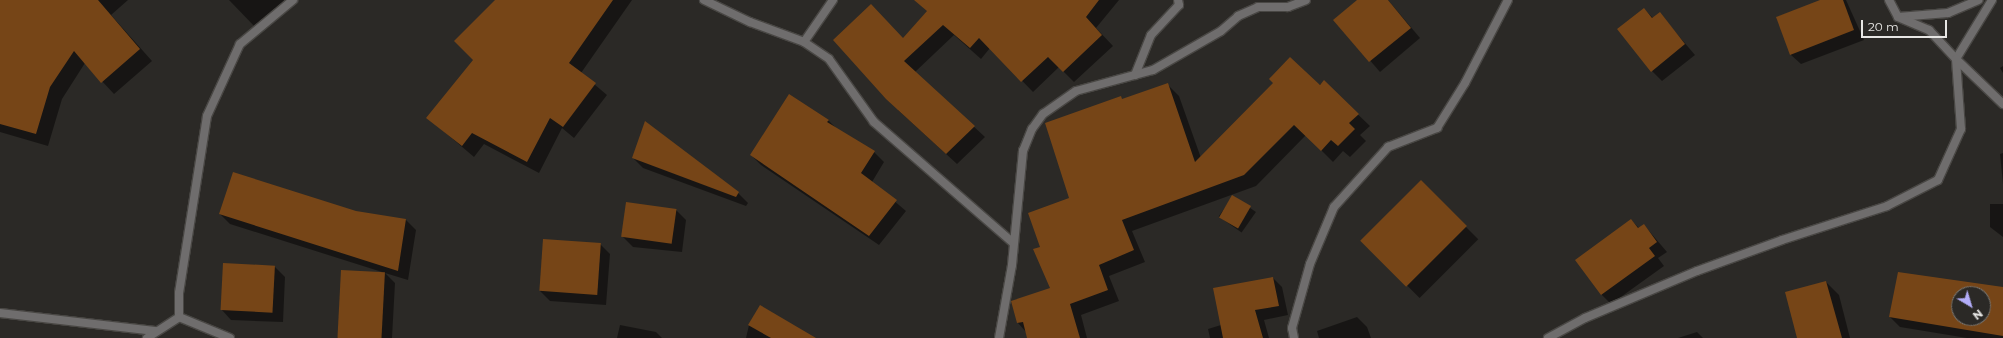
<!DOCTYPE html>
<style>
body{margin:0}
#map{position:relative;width:2003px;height:338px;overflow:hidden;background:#2b2926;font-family:Montserrat,sans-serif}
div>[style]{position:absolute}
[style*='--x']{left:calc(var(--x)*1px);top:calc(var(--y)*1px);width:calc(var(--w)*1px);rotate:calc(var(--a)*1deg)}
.shadow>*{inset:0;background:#0007;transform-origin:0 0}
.building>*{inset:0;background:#764517;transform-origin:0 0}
.roads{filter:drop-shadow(1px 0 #494744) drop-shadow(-1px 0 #494744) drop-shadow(0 1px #494744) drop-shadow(0 -1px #494744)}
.minor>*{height:8px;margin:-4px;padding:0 4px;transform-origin:4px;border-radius:4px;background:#6f6d6d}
span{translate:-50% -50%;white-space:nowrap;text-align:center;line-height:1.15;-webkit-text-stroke:3.5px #2b2926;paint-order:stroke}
.north{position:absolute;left:1951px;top:286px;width:40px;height:40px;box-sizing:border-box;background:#2b2926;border:1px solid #767572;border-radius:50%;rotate:142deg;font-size:11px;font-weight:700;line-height:16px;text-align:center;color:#e7e6e4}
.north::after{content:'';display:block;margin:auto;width:14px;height:18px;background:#b3adf9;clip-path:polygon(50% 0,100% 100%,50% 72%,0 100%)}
.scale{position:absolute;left:1861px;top:20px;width:86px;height:18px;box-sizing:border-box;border:2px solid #e7e6e4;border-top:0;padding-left:5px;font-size:12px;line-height:14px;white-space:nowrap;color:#e7e6e4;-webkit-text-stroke:3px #2b2926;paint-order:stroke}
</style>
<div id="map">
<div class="shadow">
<div style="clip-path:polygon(0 0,128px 0,111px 15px,152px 61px,114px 94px,85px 63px,62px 99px,48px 146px,0 132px)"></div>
<div style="clip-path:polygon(229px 0,287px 0,257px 29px)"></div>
<div style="clip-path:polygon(496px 0,632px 0,581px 73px,607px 95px,574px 138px,562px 128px,539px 173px,484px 144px,474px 157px,428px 118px,474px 60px)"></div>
<div style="clip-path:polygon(937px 0,1119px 0,1096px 28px,1113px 46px,1074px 82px,1059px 67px,1033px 92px,990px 48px,981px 59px,954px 35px,915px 72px,985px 137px,957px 164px,898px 110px,903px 39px)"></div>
<div style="clip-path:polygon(1358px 0,1388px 0,1420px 38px,1380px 72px,1335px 20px)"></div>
<div style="clip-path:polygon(1823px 0,1846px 0,1864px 40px,1801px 64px,1791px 55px,1777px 17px)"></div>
<div style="clip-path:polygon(1644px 9px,1654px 19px,1660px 14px,1695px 55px,1662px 81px,1652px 71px)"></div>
<div style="clip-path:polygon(2003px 66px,2003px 73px,2000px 68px)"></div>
<div style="clip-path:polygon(1324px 82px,1370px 126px,1360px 135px,1366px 141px,1350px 157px,1343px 151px,1333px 162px,1306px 135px,1256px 186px,1132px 231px,1145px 262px,1109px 276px,1119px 301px,1081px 315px,1087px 338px,1028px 338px,1026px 332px,1018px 323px,1012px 302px,1051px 289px,1041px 247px,1070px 199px,1123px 100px,1168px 85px,1179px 96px,1201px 158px)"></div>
<div style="clip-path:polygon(828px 120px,837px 129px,874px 152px,884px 162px,872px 182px,906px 211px,879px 245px,761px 165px,751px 155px)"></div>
<div style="clip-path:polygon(2003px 153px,2003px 184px,2000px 154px)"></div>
<div style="clip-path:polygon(633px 158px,738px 193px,748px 203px,746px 206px,643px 168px)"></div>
<div style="left:1421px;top:182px;width:81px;height:83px;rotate:45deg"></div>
<div style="left:1233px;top:196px;width:28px;height:25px;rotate:35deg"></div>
<div style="clip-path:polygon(1990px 204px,2003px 204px,2003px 237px,1990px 227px)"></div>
<div style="clip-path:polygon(676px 210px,686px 220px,682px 252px,633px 247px,623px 237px)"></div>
<div style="clip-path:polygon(356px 212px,406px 220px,416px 230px,408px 280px,385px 273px,395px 283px,392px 338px,337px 338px,382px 272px,230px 224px,220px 214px)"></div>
<div style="clip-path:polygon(1631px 220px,1639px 228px,1644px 225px,1667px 252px,1658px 258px,1664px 266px,1611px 304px,1601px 294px)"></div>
<div style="clip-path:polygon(600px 244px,610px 254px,606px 305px,550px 301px,540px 291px)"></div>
<div style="clip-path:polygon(224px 264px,275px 267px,285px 277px,283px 322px,231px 320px,221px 309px)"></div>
<div style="clip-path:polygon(evenodd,1899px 273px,2003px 288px,2003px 338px,1967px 338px,1900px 327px,1890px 317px,1899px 273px,1959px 294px,1983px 294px,1983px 318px,1959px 318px,1959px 294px)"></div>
<div style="clip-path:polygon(1273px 278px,1282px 287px,1288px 315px,1264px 320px,1269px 338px,1210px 338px,1208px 329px,1221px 325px)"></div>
<div style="clip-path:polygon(1826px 282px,1839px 295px,1850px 338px,1798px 338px)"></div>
<div style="clip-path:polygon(1357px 317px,1367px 327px,1371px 338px,1319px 338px,1317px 331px)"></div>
<div style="clip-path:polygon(620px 325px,656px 332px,662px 338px,617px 338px)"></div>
<div style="clip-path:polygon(749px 325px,812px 338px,746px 338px)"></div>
<div style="clip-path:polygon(1697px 332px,1703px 338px,1678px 338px)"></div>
</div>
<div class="building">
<div style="clip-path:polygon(0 0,98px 0,140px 49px,101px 83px,74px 51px,50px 87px,36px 134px,0 124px)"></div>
<div style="clip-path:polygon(495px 0,613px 0,569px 63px,596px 83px,563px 127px,550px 118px,527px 162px,472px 133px,462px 146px,426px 118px,473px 60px,454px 41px)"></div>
<div style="clip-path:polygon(914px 0,1099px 0,1086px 17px,1102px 35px,1063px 72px,1048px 57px,1021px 82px,979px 38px,970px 48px,943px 25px,904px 61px,975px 126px,946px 154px,886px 99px,833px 40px,871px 4px,903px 38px,927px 11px)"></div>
<div style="clip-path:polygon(1357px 0,1388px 0,1411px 28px,1369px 62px,1333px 20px)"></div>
<div style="clip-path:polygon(1820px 0,1843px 0,1854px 30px,1790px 55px,1776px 17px)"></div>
<div style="clip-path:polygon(1644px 8px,1652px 18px,1660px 12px,1685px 44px,1651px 72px,1617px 29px)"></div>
<div style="clip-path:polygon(1290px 57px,1320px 85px,1324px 80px,1359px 114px,1349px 123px,1355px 129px,1338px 146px,1331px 140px,1321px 151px,1294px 125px,1244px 175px,1122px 220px,1134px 250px,1099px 265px,1108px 290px,1070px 304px,1080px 338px,1027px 338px,1023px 322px,1017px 323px,1011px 301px,1050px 288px,1033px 249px,1040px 247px,1028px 213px,1069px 198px,1045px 123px,1121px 96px,1122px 99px,1168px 83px,1195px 162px,1273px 83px,1269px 79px)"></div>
<div style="clip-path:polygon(789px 94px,829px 120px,827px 122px,875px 151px,861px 173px,897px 200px,869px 236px,750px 155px)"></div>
<div style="clip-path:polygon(645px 121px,739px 192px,736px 197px,632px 158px)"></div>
<div style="clip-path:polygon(233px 172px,356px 211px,406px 219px,398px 271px,219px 214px)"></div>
<div style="left:1421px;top:180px;width:65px;height:86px;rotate:45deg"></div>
<div style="left:1232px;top:195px;width:22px;height:26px;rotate:30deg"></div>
<div style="left:626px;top:202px;width:51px;height:35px;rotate:8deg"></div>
<div style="clip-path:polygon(1631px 219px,1638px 228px,1644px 224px,1657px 242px,1649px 248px,1655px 256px,1601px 295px,1575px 260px)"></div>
<div style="left:543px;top:239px;width:58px;height:52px;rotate:4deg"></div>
<div style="left:223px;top:263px;width:52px;height:47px;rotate:3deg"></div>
<div style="left:341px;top:270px;width:44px;height:68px;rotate:3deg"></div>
<div style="clip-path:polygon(evenodd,1898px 272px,2003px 287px,2003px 336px,1889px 317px,1898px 272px,1959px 294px,1983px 294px,1983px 318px,1959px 318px,1959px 294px)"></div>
<div style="clip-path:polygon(1273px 277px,1279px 306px,1255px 310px,1263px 338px,1223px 338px,1213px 288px)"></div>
<div style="clip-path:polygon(1826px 281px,1842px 338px,1797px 338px,1785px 292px)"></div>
<div style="clip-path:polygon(760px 305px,816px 338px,771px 338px,748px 325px)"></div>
</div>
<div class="roads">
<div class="minor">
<div style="--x:704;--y:0;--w:51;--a:25.6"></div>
<div style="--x:750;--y:22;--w:58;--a:20.3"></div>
<div style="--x:804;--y:42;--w:30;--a:34"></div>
<div style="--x:829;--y:59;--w:77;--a:54.5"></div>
<div style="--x:874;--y:122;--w:184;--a:41"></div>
<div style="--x:1889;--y:0;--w:19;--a:62"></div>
<div style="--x:1898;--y:17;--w:50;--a:-4.6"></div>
<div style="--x:1948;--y:13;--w:33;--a:-23"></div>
<div style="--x:1898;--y:17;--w:34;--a:23"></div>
<div style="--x:1929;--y:30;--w:40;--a:47"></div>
<div style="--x:1956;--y:59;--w:69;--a:-58.6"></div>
<div style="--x:804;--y:42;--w:51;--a:-55.4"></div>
<div style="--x:1135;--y:75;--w:43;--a:-68.2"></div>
<div style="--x:1151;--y:35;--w:41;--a:-47"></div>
<div style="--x:1179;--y:5;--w:5;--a:-101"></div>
<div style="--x:0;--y:313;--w:156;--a:6.6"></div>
<div style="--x:179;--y:317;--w:24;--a:-90"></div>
<div style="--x:179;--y:293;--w:179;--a:-81"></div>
<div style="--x:207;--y:116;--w:79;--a:-65.4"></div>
<div style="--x:240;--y:44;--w:69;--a:-39.7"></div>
<div style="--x:147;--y:338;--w:38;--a:-33"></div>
<div style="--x:179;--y:317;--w:55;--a:22.4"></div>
<div style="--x:999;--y:338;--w:74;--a:-79.9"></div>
<div style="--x:1012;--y:265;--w:115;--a:-84.5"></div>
<div style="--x:1023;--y:151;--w:24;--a:-68"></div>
<div style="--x:1032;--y:129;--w:19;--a:-54"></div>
<div style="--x:1043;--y:114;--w:40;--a:-34.9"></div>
<div style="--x:1076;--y:91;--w:80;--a:-15.3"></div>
<div style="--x:1153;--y:70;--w:78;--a:-29.8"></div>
<div style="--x:1221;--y:31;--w:23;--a:-41"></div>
<div style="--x:1238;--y:16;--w:22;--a:-24"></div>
<div style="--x:1258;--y:7;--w:30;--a:0"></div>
<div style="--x:1288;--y:7;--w:19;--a:-21"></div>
<div style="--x:1294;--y:338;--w:10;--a:-101"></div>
<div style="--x:1292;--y:328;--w:66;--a:-74.3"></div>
<div style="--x:1310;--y:264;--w:62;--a:-67.2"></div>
<div style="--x:1334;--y:207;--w:81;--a:-48"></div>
<div style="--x:1388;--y:147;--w:53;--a:-21.2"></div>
<div style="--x:1437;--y:128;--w:53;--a:-58.1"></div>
<div style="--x:1465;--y:83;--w:93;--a:-62.6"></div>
<div style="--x:1548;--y:338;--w:42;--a:-28.4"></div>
<div style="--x:1585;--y:318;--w:121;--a:-22.8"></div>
<div style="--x:1697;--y:271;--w:90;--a:-20"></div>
<div style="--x:1782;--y:240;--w:110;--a:-17.9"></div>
<div style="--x:1887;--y:206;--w:57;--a:-27"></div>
<div style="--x:1938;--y:180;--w:56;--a:-65.7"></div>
<div style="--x:1961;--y:129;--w:70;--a:-94.1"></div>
<div style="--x:1956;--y:59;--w:65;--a:43.8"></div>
</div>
</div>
<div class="north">N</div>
<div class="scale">20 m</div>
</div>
